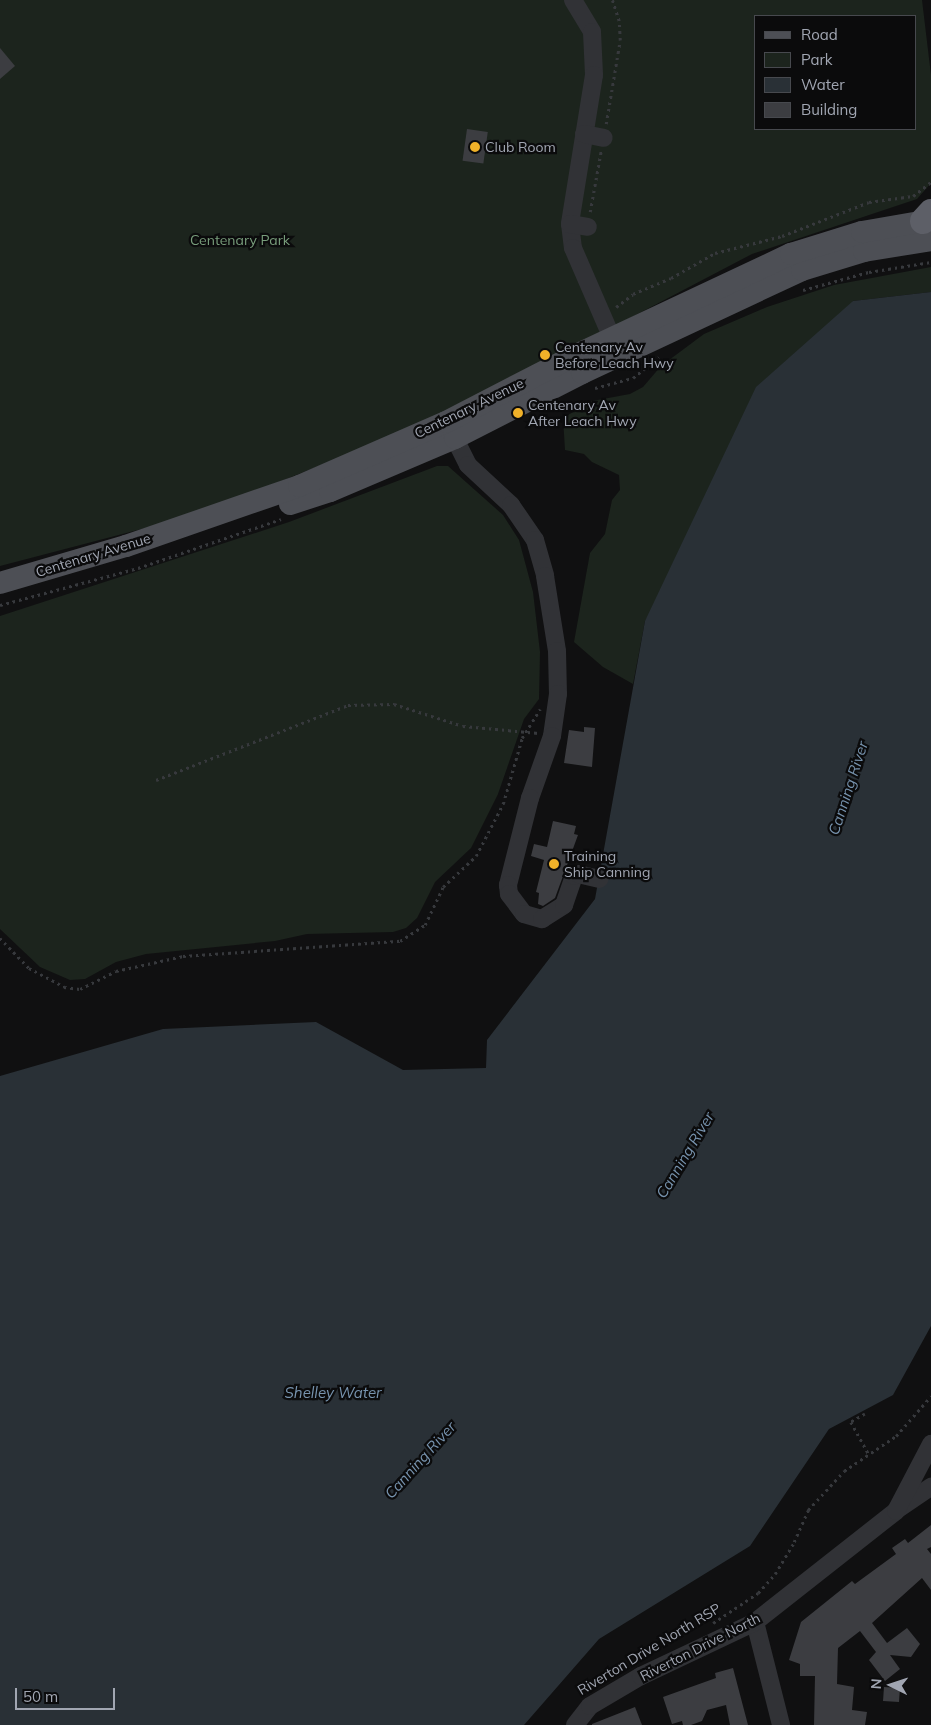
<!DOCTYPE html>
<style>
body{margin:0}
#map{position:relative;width:931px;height:1725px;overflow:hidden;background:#101011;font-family:Mulish,sans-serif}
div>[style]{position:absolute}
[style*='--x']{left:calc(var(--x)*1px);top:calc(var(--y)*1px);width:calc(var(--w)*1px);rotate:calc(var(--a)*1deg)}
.green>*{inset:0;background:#1c241d}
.water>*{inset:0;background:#293036}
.building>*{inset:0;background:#3c3d41;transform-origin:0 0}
.path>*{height:2.5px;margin-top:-1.25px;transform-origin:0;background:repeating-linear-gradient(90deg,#37393d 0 2.5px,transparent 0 6.5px)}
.minor>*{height:18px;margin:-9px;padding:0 9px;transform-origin:9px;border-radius:9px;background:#313236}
.major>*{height:22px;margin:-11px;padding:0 11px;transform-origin:11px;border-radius:11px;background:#4d4f55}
.highway>*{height:26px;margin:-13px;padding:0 13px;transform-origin:13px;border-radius:13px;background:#5d5f67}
.dots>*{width:14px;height:14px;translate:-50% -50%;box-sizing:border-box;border:2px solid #0b0b0c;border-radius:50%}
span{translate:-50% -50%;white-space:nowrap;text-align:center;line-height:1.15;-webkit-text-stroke:4.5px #0b0b0c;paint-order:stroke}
.poi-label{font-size:14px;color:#a1a6b2}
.left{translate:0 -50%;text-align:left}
.park-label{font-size:14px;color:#789d7b}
.street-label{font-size:14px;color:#a1a6b2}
.water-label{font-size:15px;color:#7793ae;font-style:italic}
.legend{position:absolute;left:754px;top:15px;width:162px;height:115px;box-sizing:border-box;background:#0b0b0c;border:1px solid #47494e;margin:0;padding:6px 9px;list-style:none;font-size:15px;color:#a1a6b2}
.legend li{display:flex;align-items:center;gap:10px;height:25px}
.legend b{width:25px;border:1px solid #47494e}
.north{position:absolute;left:866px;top:1660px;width:50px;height:50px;-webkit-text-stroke:4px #0b0b0c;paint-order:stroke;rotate:274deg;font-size:14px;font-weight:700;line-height:20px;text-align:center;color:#a1a6b2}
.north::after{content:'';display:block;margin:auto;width:18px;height:22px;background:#a1a6b2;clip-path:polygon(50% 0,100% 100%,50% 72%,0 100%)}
.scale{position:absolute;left:15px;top:1688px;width:100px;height:22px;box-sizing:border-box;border:2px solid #a1a6b2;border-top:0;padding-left:6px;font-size:15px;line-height:18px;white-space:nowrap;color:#a1a6b2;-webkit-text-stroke:4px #0b0b0c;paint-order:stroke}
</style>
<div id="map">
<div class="green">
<div style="clip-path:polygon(evenodd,0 0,922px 0,931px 75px,931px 183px,917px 199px,752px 254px,443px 416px,199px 514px,0 566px,0 0,755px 16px,915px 16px,915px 129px,755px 129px,755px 16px)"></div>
<div style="clip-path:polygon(931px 267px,931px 292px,853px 301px,645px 621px,633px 684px,603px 667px,574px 642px,590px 553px,605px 534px,612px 500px,620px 490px,619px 475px,592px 462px,584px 454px,565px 450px,563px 418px,592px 401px,630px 394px,643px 387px,661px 366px,704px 334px,767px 307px,834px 285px)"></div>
<div style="clip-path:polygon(437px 466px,448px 466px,503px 515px,519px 540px,533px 592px,540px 652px,539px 699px,524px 719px,498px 794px,471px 848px,435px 882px,417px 918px,406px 928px,393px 932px,307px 934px,275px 941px,146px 954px,116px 962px,85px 979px,70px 980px,40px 967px,0 929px,0 616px,289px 522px)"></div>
</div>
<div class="water">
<div style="clip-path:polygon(931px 292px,931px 1326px,893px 1395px,829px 1429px,750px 1546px,599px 1639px,524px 1725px,0 1725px,0 1076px,163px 1029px,316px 1022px,403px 1070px,486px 1068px,487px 1040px,595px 899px,645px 621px,756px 387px,853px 301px)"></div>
</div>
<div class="building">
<div style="clip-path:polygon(0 48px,15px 66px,0 79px)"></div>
<div style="left:467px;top:129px;width:21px;height:32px;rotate:8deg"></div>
<div style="clip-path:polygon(584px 727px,595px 728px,592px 767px,564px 763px,569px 730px,584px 732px)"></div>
<div style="clip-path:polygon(553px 821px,576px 826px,574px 834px,578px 835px,555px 898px,543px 906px,538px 904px,539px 893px,536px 892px,544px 860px,531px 856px,534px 844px,547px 847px)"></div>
<div style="clip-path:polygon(931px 1525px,931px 1547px,927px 1549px,931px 1554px,931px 1590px,922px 1578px,872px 1623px,887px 1643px,907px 1628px,920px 1644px,911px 1657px,890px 1655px,900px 1669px,885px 1681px,869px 1660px,876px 1652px,860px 1631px,838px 1648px,837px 1684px,854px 1687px,852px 1710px,867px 1712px,865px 1725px,814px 1725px,815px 1676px,800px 1676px,800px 1664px,789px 1660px,801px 1622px,852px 1581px,855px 1584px,896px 1554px,892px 1548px,905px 1539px,908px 1543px)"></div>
<div style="clip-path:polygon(733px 1668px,748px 1725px,730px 1725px,726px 1705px,707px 1710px,702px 1721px,691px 1725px,683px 1725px,682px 1721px,672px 1724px,663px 1697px,716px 1678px,715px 1673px)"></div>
<div style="left:884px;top:1687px;width:16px;height:14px;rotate:4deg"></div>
<div style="clip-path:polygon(635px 1707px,642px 1725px,592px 1725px,592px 1724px)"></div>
</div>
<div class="path">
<div style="--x:606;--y:124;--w:85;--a:-80.5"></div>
<div style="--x:620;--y:40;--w:19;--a:-93"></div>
<div style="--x:619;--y:21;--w:22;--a:-108"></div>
<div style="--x:590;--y:212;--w:62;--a:-79.8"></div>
<div style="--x:803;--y:290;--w:68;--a:-15.3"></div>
<div style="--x:869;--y:272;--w:63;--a:-9.2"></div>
<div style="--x:616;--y:307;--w:21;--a:-37"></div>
<div style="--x:633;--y:294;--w:41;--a:-22.8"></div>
<div style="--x:671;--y:278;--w:51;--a:-29.6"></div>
<div style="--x:715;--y:253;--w:69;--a:-14.2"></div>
<div style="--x:782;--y:236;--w:93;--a:-21.3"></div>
<div style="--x:869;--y:202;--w:44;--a:-7.8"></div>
<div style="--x:913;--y:196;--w:23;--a:-38"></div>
<div style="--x:595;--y:388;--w:39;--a:-15"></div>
<div style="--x:633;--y:378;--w:33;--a:-39"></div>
<div style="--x:0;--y:605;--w:143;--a:-15"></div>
<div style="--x:138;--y:568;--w:151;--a:-18.9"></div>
<div style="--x:156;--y:780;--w:206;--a:-21.3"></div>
<div style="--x:348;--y:705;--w:46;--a:-1.2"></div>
<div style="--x:394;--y:704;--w:72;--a:17.7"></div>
<div style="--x:463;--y:726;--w:76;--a:5.3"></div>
<div style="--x:0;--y:938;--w:42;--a:46"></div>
<div style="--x:29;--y:968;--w:40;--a:28"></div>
<div style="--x:64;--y:987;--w:16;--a:7"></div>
<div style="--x:80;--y:989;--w:40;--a:-26.6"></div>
<div style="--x:116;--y:971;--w:69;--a:-12.6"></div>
<div style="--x:183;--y:956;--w:218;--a:-4"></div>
<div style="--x:400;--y:941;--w:30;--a:-33"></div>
<div style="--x:425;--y:925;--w:42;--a:-64.7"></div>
<div style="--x:443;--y:887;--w:45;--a:-43.2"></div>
<div style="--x:476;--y:856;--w:59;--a:-62.6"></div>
<div style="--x:503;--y:804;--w:69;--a:-73.9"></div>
<div style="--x:522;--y:738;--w:34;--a:-58"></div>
<div style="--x:865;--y:1414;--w:16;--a:150"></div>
<div style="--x:851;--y:1422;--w:37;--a:61"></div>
<div style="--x:713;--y:1623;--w:54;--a:-33.7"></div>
<div style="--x:758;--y:1593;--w:25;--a:-48"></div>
<div style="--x:775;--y:1574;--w:37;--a:-59"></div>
<div style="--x:794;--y:1542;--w:35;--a:-66"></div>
<div style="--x:808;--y:1510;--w:53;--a:-47.3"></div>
<div style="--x:844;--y:1471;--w:63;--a:-33.9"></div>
<div style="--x:896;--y:1436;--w:53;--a:-48.8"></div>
</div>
<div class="minor">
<div style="--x:573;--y:0;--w:37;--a:59"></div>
<div style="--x:592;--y:32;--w:43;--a:87.3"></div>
<div style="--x:594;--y:75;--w:151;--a:99.2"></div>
<div style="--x:570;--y:224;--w:24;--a:83"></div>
<div style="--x:573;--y:248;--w:98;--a:66.6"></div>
<div style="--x:584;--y:134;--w:20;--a:11"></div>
<div style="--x:570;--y:224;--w:18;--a:9"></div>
<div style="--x:449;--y:427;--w:42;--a:63.4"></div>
<div style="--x:468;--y:465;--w:59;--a:42.9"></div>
<div style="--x:511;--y:505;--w:42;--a:55.6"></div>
<div style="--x:535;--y:540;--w:37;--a:74"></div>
<div style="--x:545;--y:576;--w:76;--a:80.9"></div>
<div style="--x:557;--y:651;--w:43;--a:88.7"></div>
<div style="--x:558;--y:694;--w:42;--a:98.1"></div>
<div style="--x:552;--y:736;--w:66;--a:109.5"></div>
<div style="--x:530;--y:798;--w:90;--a:104.2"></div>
<div style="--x:508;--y:885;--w:9;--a:84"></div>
<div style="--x:509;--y:894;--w:25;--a:53"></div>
<div style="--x:524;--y:914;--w:19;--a:16"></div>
<div style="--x:542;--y:919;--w:26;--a:-32"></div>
<div style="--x:564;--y:905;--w:31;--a:-71"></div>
<div style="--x:574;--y:876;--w:4;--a:-27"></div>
<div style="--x:578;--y:874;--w:22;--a:13"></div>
<div style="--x:898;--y:1509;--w:40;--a:-34"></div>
<div style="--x:755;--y:1622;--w:106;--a:75.8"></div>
<div style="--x:575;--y:1725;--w:24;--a:-52"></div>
<div style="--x:590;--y:1706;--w:59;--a:-30.5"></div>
<div style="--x:641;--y:1676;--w:126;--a:-25.3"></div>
<div style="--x:755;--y:1622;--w:179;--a:-38.2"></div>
<div style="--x:896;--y:1511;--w:76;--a:-62.4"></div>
</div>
<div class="major">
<div style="--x:290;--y:504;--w:42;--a:-18"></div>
<div style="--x:330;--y:491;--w:136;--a:-23"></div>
<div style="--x:455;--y:438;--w:143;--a:-27.1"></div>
<div style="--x:582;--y:373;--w:243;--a:-25.1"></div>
<div style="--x:802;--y:270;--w:65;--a:-17"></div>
<div style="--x:864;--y:251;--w:68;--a:-9.3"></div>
<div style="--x:0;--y:583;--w:131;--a:-16.4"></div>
<div style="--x:126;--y:546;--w:183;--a:-19.1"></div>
<div style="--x:299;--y:486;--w:160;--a:-23.5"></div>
<div style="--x:446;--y:422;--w:144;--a:-27.3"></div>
<div style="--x:574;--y:356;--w:240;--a:-25.2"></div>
<div style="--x:791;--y:254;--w:74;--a:-17.2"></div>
<div style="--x:862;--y:232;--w:70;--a:-9.9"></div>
</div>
<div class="highway">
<div style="--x:923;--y:221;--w:12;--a:-48"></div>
</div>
<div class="dots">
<div style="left:475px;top:147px;background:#f0b129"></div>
<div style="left:545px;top:355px;background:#f0b129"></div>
<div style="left:518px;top:413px;background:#f0b129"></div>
<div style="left:554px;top:864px;background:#f0b129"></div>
</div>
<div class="poi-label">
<span class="left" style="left:485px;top:147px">Club Room</span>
<span class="left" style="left:555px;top:355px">Centenary Av<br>Before Leach Hwy</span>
<span class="left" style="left:528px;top:413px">Centenary Av<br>After Leach Hwy</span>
<span class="left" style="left:564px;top:864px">Training<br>Ship Canning</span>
</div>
<div class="park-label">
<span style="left:240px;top:240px">Centenary Park</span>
</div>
<div class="street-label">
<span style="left:469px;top:408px;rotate:-26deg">Centenary Avenue</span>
<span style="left:93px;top:555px;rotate:-17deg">Centenary Avenue</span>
<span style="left:700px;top:1647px;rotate:-27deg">Riverton Drive North</span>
<span style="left:649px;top:1649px;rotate:-31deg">Riverton Drive North RSP</span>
</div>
<div class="water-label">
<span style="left:848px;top:788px;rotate:-72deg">Canning River</span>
<span style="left:685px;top:1155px;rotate:-59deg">Canning River</span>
<span style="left:333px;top:1393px">Shelley Water</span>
<span style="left:420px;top:1460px;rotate:-48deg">Canning River</span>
</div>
<ul class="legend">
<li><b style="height:6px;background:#4d4f55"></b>Road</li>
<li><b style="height:14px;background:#1c241d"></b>Park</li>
<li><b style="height:14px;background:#293036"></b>Water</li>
<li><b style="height:14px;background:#3c3d41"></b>Building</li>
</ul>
<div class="north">N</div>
<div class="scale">50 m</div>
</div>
